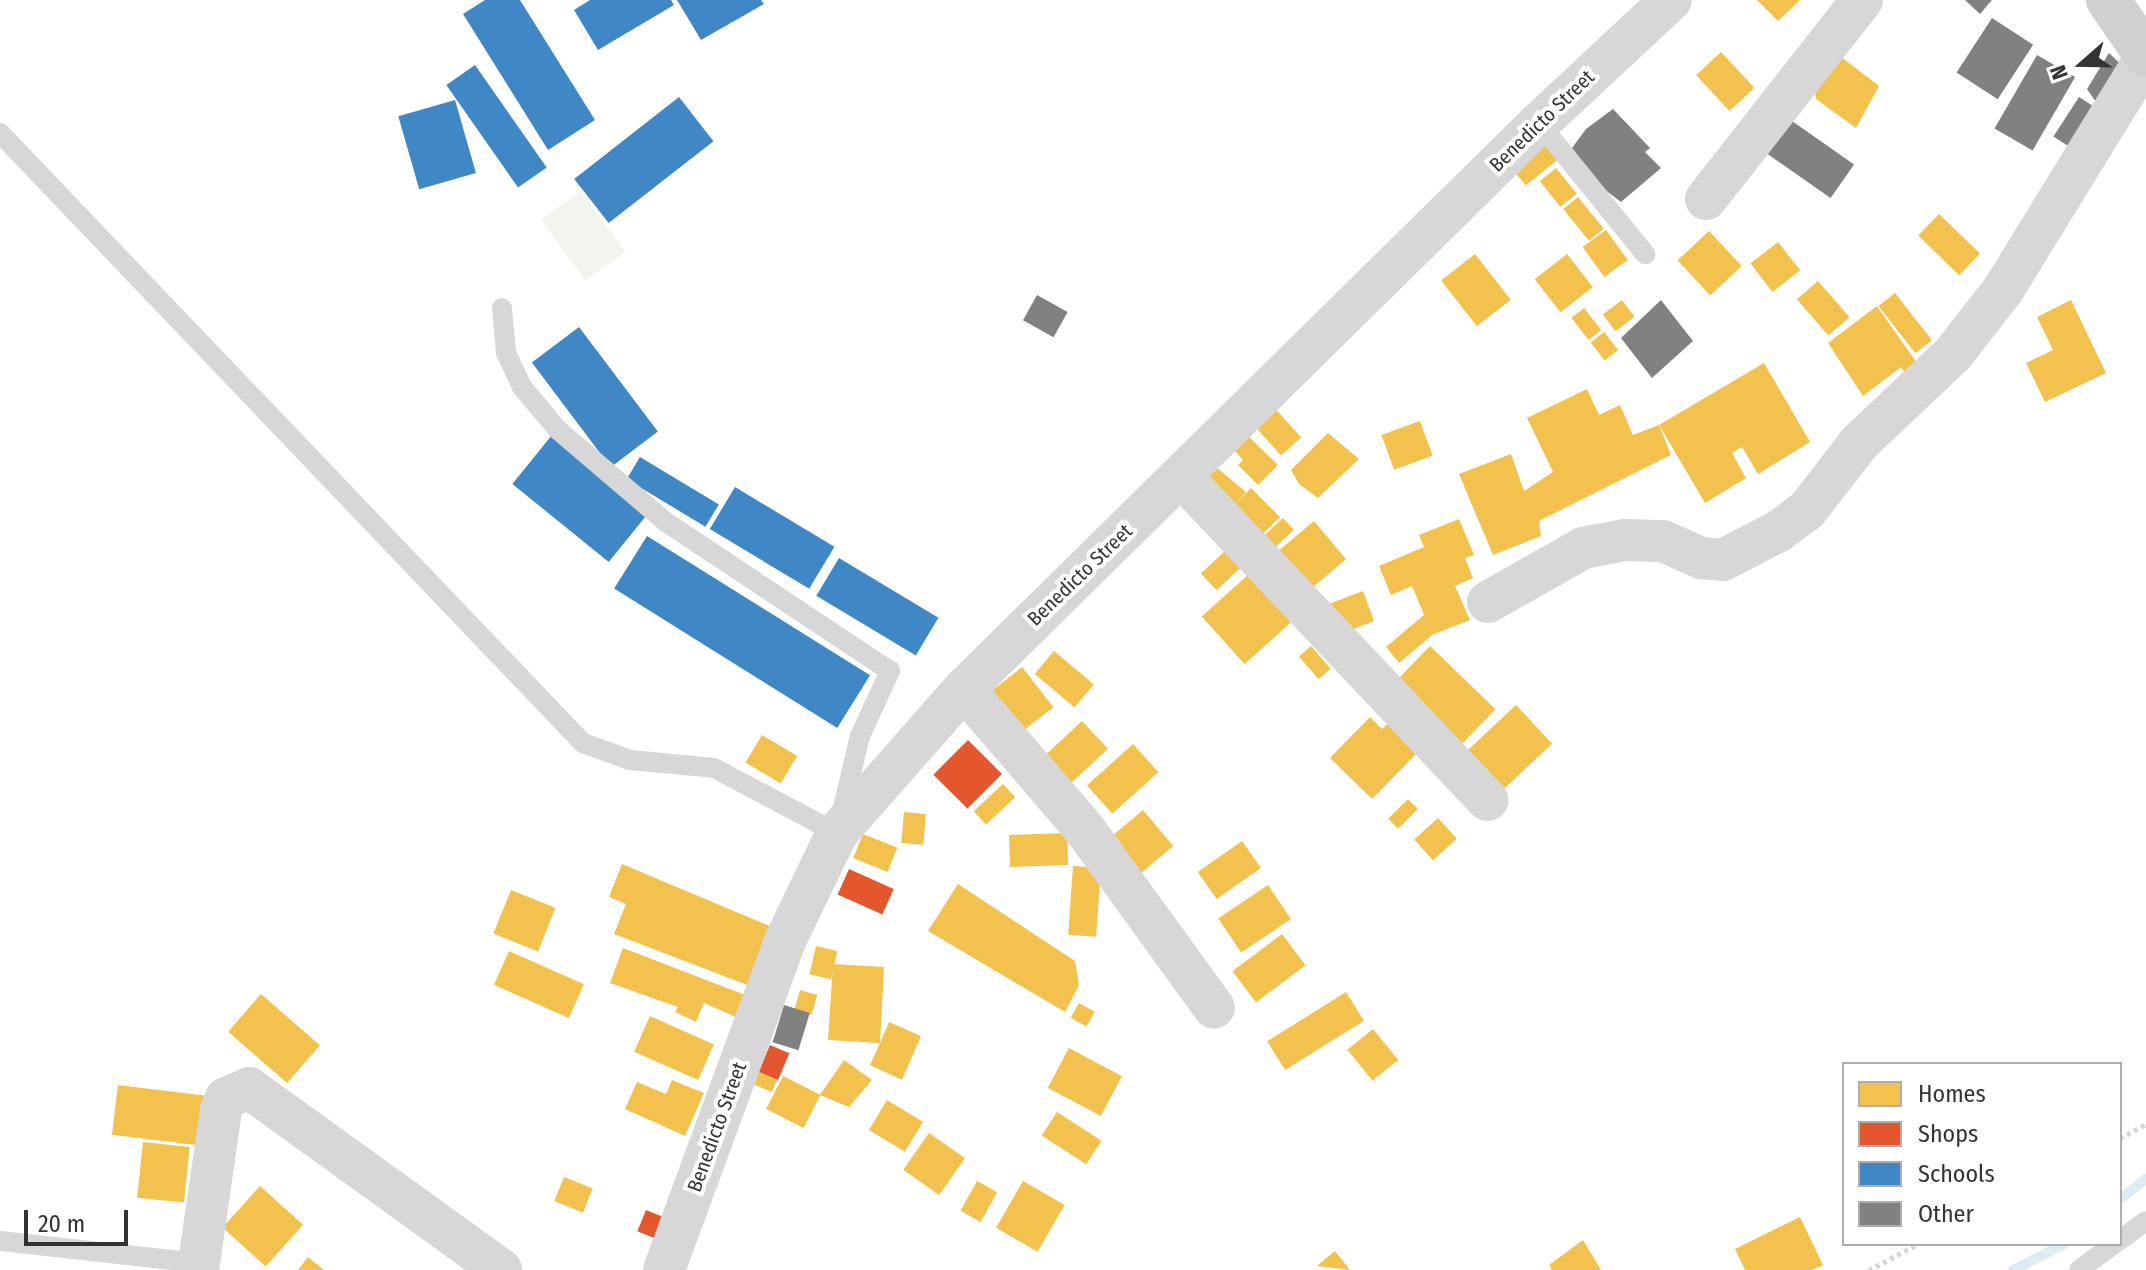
<!DOCTYPE html>
<style>
body{margin:0}
#map{position:relative;width:2146px;height:1270px;overflow:hidden;background:#fff;font-family:"Fira Sans Condensed",sans-serif}
div>[style]{position:absolute}
[style*='--x']{left:calc(var(--x)*1px);top:calc(var(--y)*1px);width:calc(var(--w)*1px);rotate:calc(var(--a)*1deg)}
.green>*{inset:0;background:#f1f5ed;transform-origin:0 0}
.homes>*{inset:0;background:#f2c14e;transform-origin:0 0}
.shops>*{inset:0;background:#e4572e;transform-origin:0 0}
.schools>*{inset:0;background:#3f88c5;transform-origin:0 0}
.stream>*{height:10px;margin:-5px;padding:0 5px;transform-origin:5px;border-radius:5px;background:#ddebf3}
.building>*{inset:0;background:#818181;transform-origin:0 0}
.path>*{height:5px;margin-top:-2.5px;transform-origin:0;background:repeating-linear-gradient(90deg,#d6d6d6 0 4px,transparent 0 8px)}
.lane>*{height:20px;margin:-10px;padding:0 10px;transform-origin:10px;border-radius:10px;background:#d7d7d7}
.street>*{height:42px;margin:-21px;padding:0 21px;transform-origin:21px;border-radius:21px;background:#d7d7d7}
.secondary>*{height:44px;margin:-22px;padding:0 22px;transform-origin:22px;border-radius:22px;background:#d0d0d0}
span{translate:-50% -50%;white-space:nowrap;text-align:center;line-height:1.15;-webkit-text-stroke:8px #fff;paint-order:stroke}
.street-label{font-size:20px;color:#333}
.legend{position:absolute;left:1842px;top:1062px;width:280px;height:184px;box-sizing:border-box;background:#fff;border:2px solid #adadad;margin:0;padding:10px 14px;list-style:none;font-size:24px;color:#333}
.legend li{display:flex;align-items:center;gap:16px;height:40px}
.legend b{width:40px;border:2px solid #adadad}
.north{position:absolute;left:2042px;top:24px;width:80px;height:80px;-webkit-text-stroke:6px #fff;paint-order:stroke;rotate:250deg;font-size:22px;font-weight:700;line-height:32px;text-align:center;color:#333}
.north::after{content:'';display:block;margin:auto;width:28px;height:36px;background:#333;clip-path:polygon(50% 0,100% 100%,50% 72%,0 100%)}
.scale{position:absolute;left:24px;top:1210px;width:104px;height:36px;box-sizing:border-box;border:4px solid #333;border-top:0;padding-left:10px;font-size:24px;line-height:28px;white-space:nowrap;color:#333;-webkit-text-stroke:6px #fff;paint-order:stroke}
</style>
<div id="map">
<div class="green">
<div style="left:581px;top:191px;width:75px;height:49px;rotate:54deg"></div>
</div>
<div class="homes">
<div style="clip-path:polygon(1757px 0,1800px 0,1778px 21px)"></div>
<div style="left:1721px;top:52px;width:49px;height:34px;rotate:47deg"></div>
<div style="clip-path:polygon(1836px 53px,1879px 86px,1856px 128px,1816px 99px,1814px 85px)"></div>
<div style="left:1540px;top:138px;width:28px;height:41px;rotate:51deg"></div>
<div style="left:1556px;top:168px;width:33px;height:21px;rotate:51deg"></div>
<div style="left:1578px;top:197px;width:41px;height:19px;rotate:51deg"></div>
<div style="left:1939px;top:214px;width:57px;height:30px;rotate:44deg"></div>
<div style="left:1606px;top:230px;width:37px;height:29px;rotate:54deg"></div>
<div style="left:1709px;top:231px;width:48px;height:43px;rotate:47deg"></div>
<div style="left:1778px;top:242px;width:36px;height:35px;rotate:52deg"></div>
<div style="left:1475px;top:254px;width:58px;height:43px;rotate:52deg"></div>
<div style="left:1567px;top:254px;width:42px;height:41px;rotate:52deg"></div>
<div style="left:1818px;top:281px;width:48px;height:28px;rotate:49deg"></div>
<div style="left:1895px;top:293px;width:60px;height:21px;rotate:52deg"></div>
<div style="left:1622px;top:300px;width:21px;height:24px;rotate:53deg"></div>
<div style="clip-path:polygon(2071px 300px,2106px 373px,2045px 402px,2026px 363px,2053px 350px,2037px 317px)"></div>
<div style="clip-path:polygon(1877px 306px,1924px 373px,1911px 382px,1901px 367px,1863px 396px,1828px 343px)"></div>
<div style="left:1584px;top:308px;width:28px;height:16px;rotate:52deg"></div>
<div style="left:1604px;top:332px;width:23px;height:17px;rotate:52deg"></div>
<div style="clip-path:polygon(1764px 363px,1810px 442px,1758px 474px,1742px 447px,1732px 453px,1746px 478px,1705px 503px,1659px 425px)"></div>
<div style="clip-path:polygon(1587px 389px,1599px 415px,1620px 405px,1633px 435px,1659px 425px,1671px 455px,1539px 521px,1541px 536px,1493px 555px,1459px 474px,1511px 454px,1524px 491px,1553px 472px,1527px 418px)"></div>
<div style="left:1271px;top:404px;width:45px;height:27px;rotate:48deg"></div>
<div style="left:1420px;top:421px;width:37px;height:41px;rotate:70deg"></div>
<div style="clip-path:polygon(1328px 433px,1359px 459px,1318px 498px,1299px 484px,1291px 470px)"></div>
<div style="clip-path:polygon(1246px 434px,1278px 465px,1258px 485px,1238px 465px,1243px 460px,1232px 448px)"></div>
<div style="clip-path:polygon(1209px 461px,1246px 492px,1230px 509px,1205px 484px)"></div>
<div style="left:1251px;top:488px;width:41px;height:28px;rotate:45deg"></div>
<div style="left:1283px;top:518px;width:16px;height:30px;rotate:47deg"></div>
<div style="clip-path:polygon(1459px 519px,1474px 555px,1465px 558px,1473px 578px,1455px 586px,1470px 620px,1432px 635px,1399px 663px,1386px 647px,1424px 615px,1412px 586px,1391px 595px,1379px 566px,1424px 547px,1419px 535px)"></div>
<div style="left:1314px;top:521px;width:50px;height:50px;rotate:50deg"></div>
<div style="left:1225px;top:551px;width:23px;height:33px;rotate:47deg"></div>
<div style="left:1259px;top:565px;width:64px;height:77px;rotate:48deg"></div>
<div style="clip-path:polygon(1363px 591px,1374px 621px,1351px 630px,1326px 605px)"></div>
<div style="left:1311px;top:646px;width:30px;height:16px;rotate:49deg"></div>
<div style="left:1430px;top:646px;width:91px;height:54px;rotate:44deg"></div>
<div style="left:1054px;top:651px;width:52px;height:30px;rotate:40deg"></div>
<div style="left:1022px;top:667px;width:51px;height:40px;rotate:52deg"></div>
<div style="left:1516px;top:705px;width:53px;height:79px;rotate:47deg"></div>
<div style="clip-path:polygon(1370px 717px,1382px 729px,1392px 720px,1421px 749px,1372px 799px,1330px 758px)"></div>
<div style="left:1082px;top:721px;width:38px;height:54px;rotate:47deg"></div>
<div style="left:762px;top:735px;width:41px;height:32px;rotate:31deg"></div>
<div style="left:1133px;top:744px;width:38px;height:62px;rotate:48deg"></div>
<div style="left:1003px;top:784px;width:18px;height:40px;rotate:47deg"></div>
<div style="left:1408px;top:799px;width:14px;height:28px;rotate:45deg"></div>
<div style="left:1143px;top:810px;width:47px;height:45px;rotate:50deg"></div>
<div style="left:904px;top:812px;width:22px;height:31px;rotate:5deg"></div>
<div style="left:1438px;top:818px;width:28px;height:32px;rotate:48deg"></div>
<div style="left:1067px;top:833px;width:32px;height:58px;rotate:88deg"></div>
<div style="left:863px;top:834px;width:37px;height:26px;rotate:22deg"></div>
<div style="left:1242px;top:841px;width:33px;height:54px;rotate:55deg"></div>
<div style="clip-path:polygon(622px 864px,779px 930px,758px 989px,614px 934px,626px 904px,609px 897px)"></div>
<div style="left:1073px;top:866px;width:28px;height:69px;rotate:4deg"></div>
<div style="clip-path:polygon(958px 884px,1075px 961px,1079px 985px,1065px 1012px,928px 931px)"></div>
<div style="left:1268px;top:885px;width:41px;height:60px;rotate:56deg"></div>
<div style="left:511px;top:890px;width:48px;height:47px;rotate:22deg"></div>
<div style="left:1282px;top:934px;width:39px;height:62px;rotate:53deg"></div>
<div style="left:816px;top:946px;width:22px;height:29px;rotate:13deg"></div>
<div style="clip-path:polygon(623px 948px,745px 995px,736px 1017px,704px 1003px,696px 1022px,675px 1012px,678px 1007px,610px 983px)"></div>
<div style="left:509px;top:951px;width:82px;height:37px;rotate:24deg"></div>
<div style="clip-path:polygon(833px 964px,884px 967px,880px 1043px,889px 1022px,921px 1036px,902px 1080px,870px 1065px,880px 1043px,828px 1040px)"></div>
<div style="left:800px;top:990px;width:18px;height:20px;rotate:16deg"></div>
<div style="left:1346px;top:992px;width:34px;height:93px;rotate:58deg"></div>
<div style="left:261px;top:994px;width:78px;height:50px;rotate:41deg"></div>
<div style="left:1079px;top:1003px;width:18px;height:17px;rotate:29deg"></div>
<div style="left:650px;top:1016px;width:70px;height:39px;rotate:24deg"></div>
<div style="left:1373px;top:1029px;width:40px;height:33px;rotate:51deg"></div>
<div style="left:1069px;top:1048px;width:60px;height:45px;rotate:28deg"></div>
<div style="clip-path:polygon(844px 1060px,872px 1080px,849px 1107px,820px 1095px)"></div>
<div style="left:758px;top:1071px;width:21px;height:14px;rotate:23deg"></div>
<div style="left:783px;top:1076px;width:42px;height:37px;rotate:27deg"></div>
<div style="clip-path:polygon(672px 1080px,704px 1093px,685px 1136px,625px 1109px,637px 1082px,666px 1094px)"></div>
<div style="left:118px;top:1085px;width:93px;height:50px;rotate:7deg"></div>
<div style="left:887px;top:1100px;width:42px;height:35px;rotate:31deg"></div>
<div style="left:1057px;top:1112px;width:53px;height:28px;rotate:33deg"></div>
<div style="left:929px;top:1133px;width:44px;height:45px;rotate:35deg"></div>
<div style="left:143px;top:1142px;width:47px;height:56px;rotate:6deg"></div>
<div style="left:564px;top:1177px;width:31px;height:26px;rotate:22deg"></div>
<div style="left:977px;top:1181px;width:23px;height:34px;rotate:29deg"></div>
<div style="left:1023px;top:1181px;width:48px;height:54px;rotate:30deg"></div>
<div style="left:260px;top:1186px;width:58px;height:56px;rotate:42deg"></div>
<div style="clip-path:polygon(1800px 1217px,1823px 1265px,1812px 1270px,1745px 1270px,1735px 1249px)"></div>
<div style="clip-path:polygon(1583px 1240px,1601px 1270px,1552px 1270px,1549px 1265px)"></div>
<div style="clip-path:polygon(1335px 1251px,1350px 1270px,1317px 1266px)"></div>
<div style="clip-path:polygon(308px 1257px,324px 1270px,298px 1270px)"></div>
</div>
<div class="shops">
<div style="left:968px;top:740px;width:48px;height:49px;rotate:45deg"></div>
<div style="left:849px;top:869px;width:49px;height:28px;rotate:24deg"></div>
<div style="left:770px;top:1045px;width:21px;height:29px;rotate:23deg"></div>
<div style="left:646px;top:1210px;width:24px;height:23px;rotate:22deg"></div>
</div>
<div class="schools">
<div style="clip-path:polygon(485px 0,520px 0,595px 120px,548px 150px,463px 14px)"></div>
<div style="clip-path:polygon(590px 0,671px 0,674px 5px,598px 50px,574px 10px)"></div>
<div style="clip-path:polygon(677px 0,761px 0,764px 4px,701px 40px)"></div>
<div style="left:475px;top:65px;width:125px;height:35px;rotate:55deg"></div>
<div style="left:679px;top:97px;width:56px;height:133px;rotate:52deg"></div>
<div style="left:455px;top:100px;width:76px;height:59px;rotate:74deg"></div>
<div style="left:579px;top:327px;width:131px;height:59px;rotate:53deg"></div>
<div style="left:552px;top:435px;width:124px;height:63px;rotate:39deg"></div>
<div style="left:640px;top:457px;width:92px;height:26px;rotate:31deg"></div>
<div style="left:735px;top:487px;width:116px;height:49px;rotate:31deg"></div>
<div style="left:647px;top:536px;width:263px;height:62px;rotate:32deg"></div>
<div style="left:839px;top:558px;width:116px;height:44px;rotate:31deg"></div>
</div>
<div class="stream">
<div style="--x:2120;--y:1199;--w:33;--a:-38"></div>
<div style="--x:2013;--y:1270;--w:57;--a:-27"></div>
</div>
<div class="building">
<div style="clip-path:polygon(1965px 0,1992px 0,1980px 14px)"></div>
<div style="left:1992px;top:18px;width:49px;height:65px;rotate:33deg"></div>
<div style="clip-path:polygon(2109px 53px,2132px 75px,2096px 102px,2087px 89px)"></div>
<div style="left:2037px;top:55px;width:44px;height:85px;rotate:30deg"></div>
<div style="left:2079px;top:97px;width:30px;height:47px;rotate:33deg"></div>
<div style="clip-path:polygon(1613px 109px,1650px 148px,1645px 152px,1661px 168px,1621px 202px,1600px 186px,1572px 148px,1586px 129px)"></div>
<div style="left:1782px;top:114px;width:88px;height:41px;rotate:35deg"></div>
<div style="left:1037px;top:295px;width:35px;height:29px;rotate:29deg"></div>
<div style="clip-path:polygon(1661px 300px,1693px 341px,1652px 378px,1621px 338px)"></div>
<div style="left:784px;top:1005px;width:27px;height:39px;rotate:17deg"></div>
</div>
<div class="path">
<div style="--x:2120;--y:1138;--w:30;--a:-28"></div>
<div style="--x:1869;--y:1270;--w:55;--a:-28"></div>
</div>
<div class="lane">
<div style="--x:1539;--y:123;--w:169;--a:51"></div>
<div style="--x:0;--y:133;--w:844;--a:46.3"></div>
<div style="--x:583;--y:743;--w:50;--a:19.9"></div>
<div style="--x:630;--y:760;--w:84;--a:5.4"></div>
<div style="--x:714;--y:768;--w:139;--a:27.9"></div>
<div style="--x:837;--y:833;--w:100;--a:-76.7"></div>
<div style="--x:860;--y:736;--w:72;--a:-65.2"></div>
<div style="--x:890;--y:671;--w:268;--a:-146.4"></div>
<div style="--x:667;--y:523;--w:143;--a:-139.5"></div>
<div style="--x:558;--y:430;--w:56;--a:-129.9"></div>
<div style="--x:522;--y:387;--w:38;--a:-115"></div>
<div style="--x:506;--y:353;--w:45;--a:-95.1"></div>
<div style="--x:2120;--y:1240;--w:32;--a:-36"></div>
<div style="--x:0;--y:1241;--w:199;--a:6.3"></div>
<div style="--x:2079;--y:1270;--w:44;--a:-36.6"></div>
</div>
<div class="street">
<div style="--x:1706;--y:199;--w:253;--a:-51.9"></div>
<div style="--x:1181;--y:476;--w:446;--a:46.6"></div>
<div style="--x:1488;--y:602;--w:109;--a:-29.6"></div>
<div style="--x:1583;--y:548;--w:43;--a:-10.8"></div>
<div style="--x:1625;--y:540;--w:38;--a:2"></div>
<div style="--x:1663;--y:541;--w:42;--a:24.1"></div>
<div style="--x:1701;--y:558;--w:22;--a:5"></div>
<div style="--x:1723;--y:560;--w:63;--a:-27.4"></div>
<div style="--x:1779;--y:531;--w:35;--a:-37"></div>
<div style="--x:1807;--y:510;--w:85;--a:-52.2"></div>
<div style="--x:1859;--y:443;--w:129;--a:-43.4"></div>
<div style="--x:1953;--y:354;--w:81;--a:-52"></div>
<div style="--x:2003;--y:290;--w:273;--a:-58.4"></div>
<div style="--x:964;--y:689;--w:187;--a:49.3"></div>
<div style="--x:1086;--y:831;--w:218;--a:54.1"></div>
<div style="--x:198;--y:1270;--w:162;--a:-81.8"></div>
<div style="--x:221;--y:1110;--w:13;--a:-67"></div>
<div style="--x:226;--y:1098;--w:25;--a:-23"></div>
<div style="--x:249;--y:1088;--w:311;--a:35.8"></div>
<div style="--x:664;--y:1270;--w:351;--a:-69.8"></div>
<div style="--x:785;--y:941;--w:120;--a:-64.3"></div>
<div style="--x:837;--y:833;--w:192;--a:-48.6"></div>
<div style="--x:964;--y:689;--w:807;--a:-44.55"></div>
<div style="--x:1539;--y:123;--w:180;--a:-43"></div>
</div>
<div class="secondary">
<div style="--x:2108;--y:0;--w:67;--a:55.4"></div>
</div>
<div class="street-label">
<span style="left:1542px;top:121px;rotate:-44deg">Benedicto Street</span>
<span style="left:1080px;top:575px;rotate:-44deg">Benedicto Street</span>
<span style="left:717px;top:1127px;rotate:-70deg">Benedicto Street</span>
</div>
<ul class="legend">
<li><b style="height:22px;background:#f2c14e"></b>Homes</li>
<li><b style="height:22px;background:#e4572e"></b>Shops</li>
<li><b style="height:22px;background:#3f88c5"></b>Schools</li>
<li><b style="height:22px;background:#818181"></b>Other</li>
</ul>
<div class="north">N</div>
<div class="scale">20 m</div>
</div>
